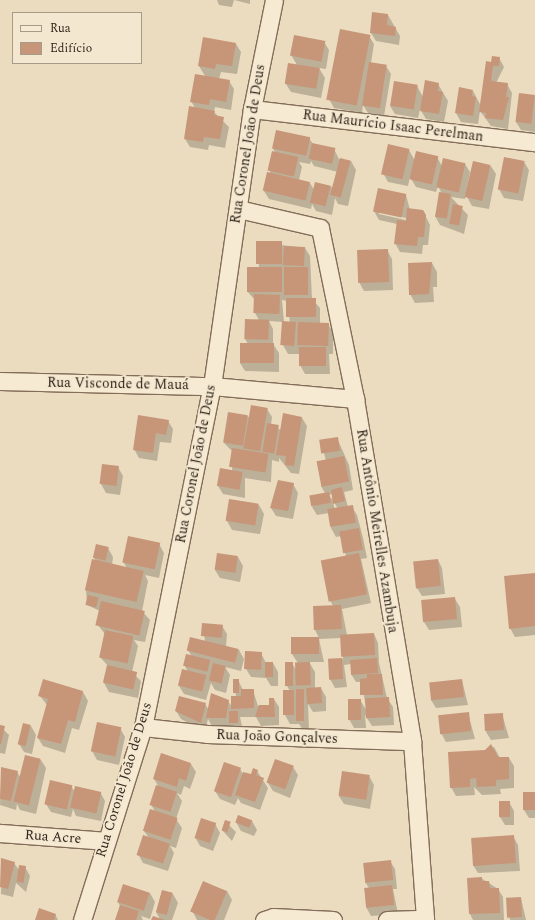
<!DOCTYPE html>
<meta charset="utf-8">
<style>
body{margin:0}
#map{position:relative;width:535px;height:920px;overflow:hidden;background:#ebdcc0;font-family:Spectral,serif}
div>[style]{position:absolute}
[style*='--x']{left:calc(var(--x)*1px);top:calc(var(--y)*1px);width:calc(var(--w)*1px);rotate:calc(var(--a)*1deg)}
.shadow>*{inset:0;background:#0003}
.building>*{inset:0;background:#c79578;transform-origin:0 0}
.roads{filter:drop-shadow(1px 0 #836d59) drop-shadow(-1px 0 #836d59) drop-shadow(0 1px #836d59) drop-shadow(0 -1px #836d59)}
.minor>*{height:17px;margin:-8.5px;padding:0 8.5px;transform-origin:8.5px;border-radius:8.5px;background:#f6ead3}
span{translate:-50% -50%;white-space:nowrap;text-align:center;line-height:1.15;-webkit-text-stroke:3.5px #f3e7cf;paint-order:stroke}
.street-label{font-size:14px;color:#33271d}
.legend{position:absolute;left:12px;top:12px;width:130px;height:52px;box-sizing:border-box;background:#f3e7cf;border:1px solid #a69a88;margin:0;padding:5px 7px;list-style:none;font-size:12px;color:#33271d}
.legend li{display:flex;align-items:center;gap:8px;height:20px}
.legend b{width:20px;border:1px solid #a69a88}
</style>
<div id="map">
<div class="shadow">
<div style="clip-path:polygon(217px 0,250px 0,250px 4px,234px 0,232px 7px,219px 5px)"></div>
<div style="clip-path:polygon(388px 15px,400px 36px,399px 45px,376px 41px,371px 33px)"></div>
<div style="clip-path:polygon(369px 36px,374px 44px,371px 63px,386px 66px,391px 74px,384px 116px,368px 113px,363px 105px,362px 113px,334px 108px,329px 99px)"></div>
<div style="clip-path:polygon(324px 42px,329px 50px,326px 69px,319px 68px,325px 78px,321px 98px,291px 92px,286px 84px,297px 65px,291px 55px)"></div>
<div style="clip-path:polygon(236px 44px,241px 52px,237px 74px,221px 72px,219px 79px,229px 81px,234px 89px,231px 110px,215px 107px,214px 112px,229px 127px,225px 148px,209px 145px,208px 150px,190px 147px,185px 139px,195px 108px,191px 101px,205px 76px,199px 66px)"></div>
<div style="clip-path:polygon(499px 58px,504px 67px,496px 83px,507px 84px,512px 93px,508px 129px,491px 126px,480px 111px,478px 124px,461px 122px,456px 113px,473px 91px,481px 106px,492px 63px)"></div>
<div style="clip-path:polygon(438px 84px,448px 101px,444px 122px,426px 119px,420px 109px,418px 118px,395px 114px,390px 106px,417px 86px,423px 97px)"></div>
<div style="clip-path:polygon(520px 94px,535px 96px,535px 132px,521px 130px,516px 122px)"></div>
<div style="clip-path:polygon(evenodd,309px 138px,313px 144px,334px 149px,339px 159px,351px 161px,356px 170px,348px 206px,338px 204px,335px 198px,332px 215px,316px 211px,312px 204px,311px 209px,269px 199px,264px 191px,276px 153px,273px 149px,309px 138px,311px 161px,314px 166px,338px 172px,334px 192px,331px 186px,314px 190px,310px 183px,299px 180px,302px 167px,299px 162px,310px 164px,311px 161px)"></div>
<div style="clip-path:polygon(409px 150px,415px 161px,437px 157px,442px 166px,465px 164px,470px 172px,465px 199px,451px 197px,468px 215px,464px 234px,440px 225px,435px 216px,442px 194px,438px 186px,436px 192px,416px 187px,410px 177px,408px 186px,388px 182px,383px 173px)"></div>
<div style="clip-path:polygon(524px 162px,529px 170px,523px 201px,504px 198px,499px 189px)"></div>
<div style="clip-path:polygon(491px 166px,496px 174px,489px 209px,472px 206px,467px 197px)"></div>
<div style="clip-path:polygon(evenodd,379px 189px,406px 195px,410px 210px,423px 211px,430px 225px,428px 245px,423px 245px,422px 254px,400px 252px,395px 243px,397px 224px,379px 220px,374px 211px,379px 189px,379px 212px,406px 218px,406px 220px,379px 214px,379px 212px)"></div>
<div style="clip-path:polygon(evenodd,257px 242px,305px 248px,310px 256px,312px 299px,320px 308px,320px 323px,328px 324px,333px 332px,333px 354px,329px 354px,330px 374px,305px 374px,300px 365px,300px 354px,288px 354px,283px 345px,283px 322px,269px 321px,273px 329px,273px 344px,279px 353px,279px 372px,245px 371px,240px 363px,248px 344px,245px 339px,259px 320px,255px 313px,255px 300px,247px 291px,259px 268px,257px 242px,282px 300px,287px 301px,290px 323px,284px 322px,282px 300px)"></div>
<div style="clip-path:polygon(387px 250px,392px 259px,393px 290px,364px 291px,359px 282px)"></div>
<div style="clip-path:polygon(432px 263px,437px 272px,437px 287px,433px 287px,434px 302px,415px 303px,410px 294px)"></div>
<div style="clip-path:polygon(267px 409px,272px 417px,271px 425px,281px 430px,302px 418px,307px 426px,299px 474px,291px 473px,279px 458px,279px 462px,272px 460px,271px 482px,245px 478px,245px 498px,223px 494px,218px 486px,232px 471px,233px 452px,224px 443px,248px 416px,250px 420px)"></div>
<div style="clip-path:polygon(168px 421px,173px 429px,171px 443px,160px 442px,157px 461px,139px 458px,134px 449px)"></div>
<div style="clip-path:polygon(evenodd,337px 438px,349px 465px,353px 490px,344px 492px,348px 507px,352px 507px,357px 515px,363px 538px,367px 558px,361px 559px,371px 603px,342px 609px,347px 635px,374px 634px,378px 643px,379px 663px,387px 698px,393px 707px,394px 725px,372px 726px,365px 715px,366px 728px,354px 728px,349px 719px,360px 700px,367px 711px,361px 682px,356px 682px,351px 674px,351px 664px,344px 665px,347px 687px,335px 688px,330px 679px,329px 660px,343px 659px,341px 638px,319px 639px,324px 662px,309px 662px,315px 672px,315px 689px,321px 688px,326px 697px,326px 711px,313px 712px,308px 704px,309px 730px,303px 730px,299px 724px,290px 724px,285px 715px,284px 691px,290px 691px,287px 686px,292px 663px,296px 670px,298px 663px,292px 654px,292px 639px,319px 638px,315px 630px,314px 607px,333px 606px,331px 602px,346px 556px,341px 536px,336px 537px,331px 528px,329px 513px,317px 515px,312px 507px,325px 493px,321px 486px,326px 460px,320px 441px,337px 438px,332px 494px,334px 502px,329px 495px,332px 494px,337px 438px,333px 502px,334px 502px,338px 509px,335px 510px,333px 502px)"></div>
<div style="clip-path:polygon(118px 467px,123px 476px,120px 495px,106px 493px,101px 484px)"></div>
<div style="clip-path:polygon(293px 484px,298px 493px,293px 519px,276px 516px,271px 508px)"></div>
<div style="clip-path:polygon(259px 505px,264px 514px,260px 534px,232px 530px,227px 521px)"></div>
<div style="clip-path:polygon(159px 544px,164px 553px,159px 578px,145px 575px,148px 581px,142px 611px,150px 620px,145px 642px,134px 640px,138px 646px,132px 672px,141px 681px,138px 698px,109px 692px,104px 683px,108px 666px,100px 657px,105px 634px,97px 624px,100px 611px,87px 605px,86px 590px,96px 561px,94px 558px,108px 548px,113px 557px,112px 565px,127px 568px,124px 563px)"></div>
<div style="clip-path:polygon(238px 557px,243px 566px,240px 582px,220px 578px,215px 570px)"></div>
<div style="clip-path:polygon(438px 560px,442px 568px,445px 594px,422px 596px,417px 588px)"></div>
<div style="clip-path:polygon(535px 574px,535px 635px,515px 637px,510px 628px)"></div>
<div style="clip-path:polygon(455px 599px,460px 607px,462px 627px,429px 630px,424px 622px)"></div>
<div style="clip-path:polygon(203px 624px,222px 626px,227px 634px,226px 647px,239px 650px,244px 659px,241px 671px,225px 667px,230px 675px,226px 693px,215px 690px,211px 683px,206px 700px,184px 694px,179px 686px,188px 672px,185px 666px,192px 657px,188px 650px,205px 642px)"></div>
<div style="clip-path:polygon(261px 653px,266px 663px,273px 663px,278px 672px,278px 686px,271px 686px,266px 678px,251px 677px,246px 669px)"></div>
<div style="clip-path:polygon(234px 680px,238px 680px,243px 690px,253px 690px,258px 706px,270px 706px,274px 699px,279px 707px,279px 725px,261px 726px,256px 717px,240px 717px,243px 731px,235px 731px,232px 726px,212px 726px,208px 719px,205px 731px,181px 719px,176px 711px,205px 704px,209px 710px,228px 701px,232px 707px,236px 697px)"></div>
<div style="clip-path:polygon(462px 680px,468px 705px,436px 708px,431px 700px)"></div>
<div style="clip-path:polygon(83px 692px,88px 701px,79px 730px,72px 728px,65px 753px,43px 746px,38px 738px,47px 705px,40px 696px)"></div>
<div style="clip-path:polygon(468px 713px,475px 739px,446px 742px,441px 733px)"></div>
<div style="clip-path:polygon(502px 714px,509px 738px,491px 740px,486px 732px)"></div>
<div style="clip-path:polygon(98px 723px,120px 728px,125px 737px,119px 765px,97px 760px,92px 751px)"></div>
<div style="clip-path:polygon(0 726px,9px 735px,5px 754px,0 753px)"></div>
<div style="clip-path:polygon(31px 726px,36px 735px,32px 754px,24px 752px,19px 744px)"></div>
<div style="clip-path:polygon(494px 747px,500px 758px,509px 758px,514px 766px,514px 788px,500px 789px,501px 794px,482px 795px,474px 787px,475px 795px,456px 796px,451px 787px,486px 751px)"></div>
<div style="clip-path:polygon(25px 756px,41px 760px,46px 768px,36px 814px,20px 810px,17px 804px,16px 810px,0 805px,2px 768px,17px 772px,21px 778px)"></div>
<div style="clip-path:polygon(191px 764px,196px 772px,190px 789px,184px 786px,181px 795px,177px 793px,182px 801px,176px 819px,182px 828px,176px 848px,170px 846px,174px 853px,168px 871px,143px 863px,138px 854px,149px 838px,144px 831px,155px 812px,151px 804px,159px 787px,154px 779px)"></div>
<div style="clip-path:polygon(293px 767px,298px 775px,290px 798px,273px 791px,268px 783px)"></div>
<div style="clip-path:polygon(240px 769px,243px 774px,251px 776px,257px 771px,268px 788px,260px 810px,241px 803px,238px 798px,235px 805px,220px 799px,215px 791px)"></div>
<div style="clip-path:polygon(369px 776px,374px 785px,370px 809px,344px 804px,339px 796px)"></div>
<div style="clip-path:polygon(71px 786px,75px 792px,100px 792px,105px 801px,101px 821px,76px 816px,73px 809px,71px 817px,51px 812px,46px 804px)"></div>
<div style="clip-path:polygon(535px 793px,535px 818px,529px 818px,524px 810px)"></div>
<div style="clip-path:polygon(509px 802px,514px 811px,514px 825px,505px 825px,500px 817px)"></div>
<div style="clip-path:polygon(238px 816px,252px 821px,257px 830px,254px 836px,241px 831px,236px 822px)"></div>
<div style="clip-path:polygon(225px 821px,236px 832px,232px 841px,222px 830px)"></div>
<div style="clip-path:polygon(215px 824px,220px 833px,213px 851px,200px 846px,195px 837px)"></div>
<div style="clip-path:polygon(513px 836px,518px 845px,520px 871px,478px 873px,473px 865px)"></div>
<div style="clip-path:polygon(2px 860px,14px 863px,19px 870px,25px 867px,30px 876px,26px 892px,16px 883px,13px 897px,1px 894px)"></div>
<div style="clip-path:polygon(390px 861px,395px 869px,397px 889px,393px 889px,398px 914px,371px 916px,366px 907px,365px 888px,369px 888px,365px 882px)"></div>
<div style="clip-path:polygon(481px 878px,498px 889px,503px 897px,504px 920px,473px 920px,470px 914px,468px 879px)"></div>
<div style="clip-path:polygon(204px 883px,227px 891px,232px 900px,224px 920px,197px 920px,193px 912px)"></div>
<div style="clip-path:polygon(162px 891px,173px 894px,178px 903px,172px 920px,152px 920px,160px 919px,156px 912px)"></div>
<div style="clip-path:polygon(150px 893px,155px 902px,150px 919px,141px 916px,143px 920px,116px 920px,120px 906px,118px 902px)"></div>
<div style="clip-path:polygon(507px 898px,521px 898px,526px 920px,510px 920px)"></div>
<div style="clip-path:polygon(55px 914px,58px 920px,36px 920px)"></div>
</div>
<div class="building">
<div style="clip-path:polygon(372px 12px,388px 14px,387px 25px,396px 27px,395px 36px,370px 33px)"></div>
<div style="left:340px;top:29px;width:31px;height:72px;rotate:11deg"></div>
<div style="left:294px;top:35px;width:32px;height:21px;rotate:11deg"></div>
<div style="clip-path:polygon(203px 37px,236px 43px,232px 66px,216px 64px,215px 69px,198px 66px)"></div>
<div style="clip-path:polygon(492px 56px,500px 57px,499px 66px,493px 66px,491px 81px,508px 83px,506px 97px,509px 97px,503px 120px,485px 118px,486px 113px,479px 112px,486px 61px,491px 62px)"></div>
<div style="left:369px;top:62px;width:18px;height:44px;rotate:9deg"></div>
<div style="left:288px;top:63px;width:32px;height:21px;rotate:9deg"></div>
<div style="clip-path:polygon(195px 74px,230px 80px,226px 102px,210px 99px,209px 105px,190px 102px)"></div>
<div style="clip-path:polygon(425px 80px,439px 83px,438px 91px,443px 92px,439px 114px,420px 111px)"></div>
<div style="left:394px;top:81px;width:24px;height:25px;rotate:9deg"></div>
<div style="clip-path:polygon(459px 87px,473px 90px,472px 96px,476px 97px,473px 116px,455px 113px)"></div>
<div style="left:519px;top:93px;width:16px;height:29px;rotate:7deg"></div>
<div style="clip-path:polygon(189px 106px,215px 111px,214px 115px,224px 117px,220px 139px,204px 137px,203px 142px,184px 139px)"></div>
<div style="left:276px;top:130px;width:35px;height:19px;rotate:12deg"></div>
<div style="left:312px;top:143px;width:24px;height:16px;rotate:12deg"></div>
<div style="left:388px;top:144px;width:22px;height:31px;rotate:13deg"></div>
<div style="left:272px;top:151px;width:27px;height:20px;rotate:13deg"></div>
<div style="left:416px;top:151px;width:23px;height:29px;rotate:13deg"></div>
<div style="left:504px;top:157px;width:21px;height:33px;rotate:11deg"></div>
<div style="left:340px;top:158px;width:11px;height:38px;rotate:15deg"></div>
<div style="left:443px;top:158px;width:23px;height:30px;rotate:13deg"></div>
<div style="left:473px;top:161px;width:18px;height:37px;rotate:13deg"></div>
<div style="left:267px;top:172px;width:44px;height:19px;rotate:13deg"></div>
<div style="left:315px;top:182px;width:16px;height:21px;rotate:14deg"></div>
<div style="left:378px;top:188px;width:29px;height:24px;rotate:12deg"></div>
<div style="left:439px;top:192px;width:12px;height:25px;rotate:9deg"></div>
<div style="left:453px;top:204px;width:10px;height:20px;rotate:11deg"></div>
<div style="clip-path:polygon(407px 208px,423px 210px,426px 215px,424px 237px,418px 237px,417px 246px,394px 244px,397px 220px,406px 221px)"></div>
<div style="left:256px;top:241px;width:26px;height:23px"></div>
<div style="left:284px;top:246px;width:21px;height:19px;rotate:3deg"></div>
<div style="left:388px;top:249px;width:33px;height:31px;rotate:88deg"></div>
<div style="clip-path:polygon(432px 262px,429px 294px,409px 295px,408px 263px)"></div>
<div style="left:247px;top:267px;width:35px;height:25px"></div>
<div style="left:284px;top:267px;width:24px;height:28px"></div>
<div style="left:254px;top:294px;width:26px;height:19px;rotate:2deg"></div>
<div style="left:286px;top:298px;width:30px;height:19px"></div>
<div style="left:245px;top:319px;width:24px;height:20px;rotate:2deg"></div>
<div style="left:282px;top:321px;width:14px;height:24px;rotate:4deg"></div>
<div style="left:298px;top:322px;width:31px;height:23px;rotate:2deg"></div>
<div style="left:240px;top:343px;width:34px;height:20px"></div>
<div style="left:299px;top:347px;width:27px;height:19px"></div>
<div style="left:251px;top:405px;width:17px;height:44px;rotate:10deg"></div>
<div style="left:228px;top:412px;width:20px;height:31px;rotate:9deg"></div>
<div style="clip-path:polygon(283px 413px,302px 417px,294px 466px,285px 465px,286px 456px,276px 455px)"></div>
<div style="clip-path:polygon(138px 415px,169px 420px,166px 435px,156px 433px,153px 453px,133px 450px)"></div>
<div style="left:267px;top:423px;width:12px;height:29px;rotate:9deg"></div>
<div style="left:338px;top:437px;width:14px;height:19px;rotate:82deg"></div>
<div style="left:232px;top:448px;width:37px;height:19px;rotate:9deg"></div>
<div style="left:344px;top:456px;width:26px;height:28px;rotate:79deg"></div>
<div style="left:102px;top:464px;width:17px;height:20px;rotate:7deg"></div>
<div style="left:220px;top:468px;width:23px;height:18px;rotate:10deg"></div>
<div style="clip-path:polygon(278px 480px,294px 483px,288px 511px,270px 508px)"></div>
<div style="clip-path:polygon(342px 487px,345px 501px,333px 504px,331px 490px)"></div>
<div style="left:329px;top:492px;width:11px;height:20px;rotate:80deg"></div>
<div style="left:229px;top:499px;width:30px;height:22px;rotate:9deg"></div>
<div style="left:353px;top:505px;width:18px;height:26px;rotate:81deg"></div>
<div style="left:359px;top:528px;width:22px;height:20px;rotate:80deg"></div>
<div style="left:128px;top:536px;width:33px;height:27px;rotate:12deg"></div>
<div style="left:96px;top:544px;width:13px;height:14px;rotate:13deg"></div>
<div style="left:217px;top:553px;width:21px;height:17px;rotate:8deg"></div>
<div style="left:359px;top:553px;width:42px;height:39px;rotate:79deg"></div>
<div style="left:92px;top:559px;width:53px;height:32px;rotate:13deg"></div>
<div style="left:438px;top:559px;width:27px;height:25px;rotate:84deg"></div>
<div style="clip-path:polygon(535px 573px,535px 626px,509px 629px,504px 576px)"></div>
<div style="left:88px;top:595px;width:11px;height:10px;rotate:15deg"></div>
<div style="left:455px;top:597px;width:22px;height:34px;rotate:85deg"></div>
<div style="left:101px;top:601px;width:45px;height:25px;rotate:13deg"></div>
<div style="left:341px;top:605px;width:24px;height:28px;rotate:88deg"></div>
<div style="left:202px;top:623px;width:21px;height:13px;rotate:5deg"></div>
<div style="left:105px;top:630px;width:29px;height:28px;rotate:12deg"></div>
<div style="left:374px;top:633px;width:22px;height:34px;rotate:87deg"></div>
<div style="left:190px;top:637px;width:50px;height:14px;rotate:14deg"></div>
<div style="left:319px;top:637px;width:17px;height:28px;rotate:90deg"></div>
<div style="left:245px;top:651px;width:17px;height:18px;rotate:3deg"></div>
<div style="left:186px;top:654px;width:25px;height:12px;rotate:14deg"></div>
<div style="left:342px;top:658px;width:21px;height:14px;rotate:87deg"></div>
<div style="left:377px;top:658px;width:15px;height:27px;rotate:86deg"></div>
<div style="left:265px;top:662px;width:8px;height:15px"></div>
<div style="left:285px;top:662px;width:8px;height:24px"></div>
<div style="left:310px;top:662px;width:23px;height:15px;rotate:88deg"></div>
<div style="left:213px;top:663px;width:13px;height:18px;rotate:13deg"></div>
<div style="left:107px;top:665px;width:31px;height:18px;rotate:13deg"></div>
<div style="left:182px;top:669px;width:25px;height:17px;rotate:14deg"></div>
<div style="clip-path:polygon(367px 674px,382px 674px,383px 695px,360px 695px,360px 679px,367px 678px)"></div>
<div style="clip-path:polygon(43px 679px,83px 691px,75px 722px,68px 720px,61px 744px,37px 738px,48px 699px,38px 696px)"></div>
<div style="left:233px;top:679px;width:6px;height:14px"></div>
<div style="left:462px;top:679px;width:18px;height:33px;rotate:84deg"></div>
<div style="left:321px;top:687px;width:16px;height:15px;rotate:86deg"></div>
<div style="clip-path:polygon(241px 689px,254px 689px,254px 708px,231px 709px,231px 696px,241px 696px)"></div>
<div style="left:296px;top:689px;width:8px;height:32px"></div>
<div style="left:283px;top:690px;width:11px;height:25px"></div>
<div style="clip-path:polygon(211px 693px,229px 700px,226px 718px,206px 718px)"></div>
<div style="clip-path:polygon(179px 696px,206px 703px,201px 723px,175px 711px)"></div>
<div style="left:389px;top:697px;width:20px;height:24px;rotate:87deg"></div>
<div style="clip-path:polygon(269px 698px,274px 698px,275px 717px,255px 717px,259px 705px,269px 705px)"></div>
<div style="left:348px;top:699px;width:13px;height:21px"></div>
<div style="left:229px;top:711px;width:9px;height:12px"></div>
<div style="left:469px;top:712px;width:19px;height:31px;rotate:84deg"></div>
<div style="left:503px;top:713px;width:17px;height:19px;rotate:87deg"></div>
<div style="left:97px;top:722px;width:25px;height:30px;rotate:12deg"></div>
<div style="left:23px;top:723px;width:8px;height:22px;rotate:14deg"></div>
<div style="clip-path:polygon(0 725px,5px 726px,1px 744px,0 744px)"></div>
<div style="clip-path:polygon(491px 744px,498px 757px,509px 757px,509px 779px,496px 780px,496px 786px,477px 787px,476px 778px,470px 779px,470px 787px,450px 788px,448px 752px,485px 750px)"></div>
<div style="clip-path:polygon(161px 753px,191px 763px,186px 781px,179px 778px,177px 787px,153px 779px)"></div>
<div style="left:25px;top:755px;width:16px;height:48px;rotate:14deg"></div>
<div style="left:275px;top:759px;width:20px;height:25px;rotate:20deg"></div>
<div style="left:224px;top:762px;width:18px;height:31px;rotate:19deg"></div>
<div style="clip-path:polygon(1px 767px,18px 771px,11px 801px,0 799px)"></div>
<div style="clip-path:polygon(253px 768px,258px 770px,256px 775px,264px 778px,255px 802px,235px 795px,243px 772px,251px 774px)"></div>
<div style="left:342px;top:771px;width:28px;height:25px;rotate:8deg"></div>
<div style="left:50px;top:780px;width:23px;height:25px;rotate:13deg"></div>
<div style="left:156px;top:785px;width:22px;height:21px;rotate:18deg"></div>
<div style="left:75px;top:786px;width:27px;height:22px;rotate:13deg"></div>
<div style="left:523px;top:792px;width:12px;height:18px"></div>
<div style="left:499px;top:801px;width:11px;height:16px"></div>
<div style="left:150px;top:809px;width:29px;height:23px;rotate:18deg"></div>
<div style="left:238px;top:815px;width:15px;height:8px;rotate:20deg"></div>
<div style="left:201px;top:818px;width:16px;height:21px;rotate:18deg"></div>
<div style="left:225px;top:820px;width:6px;height:11px;rotate:18deg"></div>
<div style="left:143px;top:835px;width:28px;height:21px;rotate:18deg"></div>
<div style="left:514px;top:835px;width:28px;height:43px;rotate:86deg"></div>
<div style="clip-path:polygon(1px 858px,15px 862px,8px 889px,0 887px)"></div>
<div style="left:391px;top:860px;width:20px;height:28px;rotate:84deg"></div>
<div style="left:19px;top:865px;width:7px;height:17px;rotate:8deg"></div>
<div style="clip-path:polygon(482px 877px,482px 881px,489px 881px,490px 888px,499px 888px,500px 913px,469px 914px,467px 878px)"></div>
<div style="left:203px;top:881px;width:26px;height:33px;rotate:23deg"></div>
<div style="left:123px;top:884px;width:28px;height:19px;rotate:18deg"></div>
<div style="left:392px;top:885px;width:20px;height:28px;rotate:84deg"></div>
<div style="left:162px;top:890px;width:11px;height:23px;rotate:15deg"></div>
<div style="left:521px;top:897px;width:20px;height:15px;rotate:87deg"></div>
<div style="clip-path:polygon(120px 905px,139px 911px,136px 920px,115px 920px)"></div>
<div style="clip-path:polygon(39px 908px,56px 914px,54px 920px,35px 920px)"></div>
<div style="clip-path:polygon(153px 916px,165px 920px,151px 920px)"></div>
</div>
<div class="roads">
<div class="minor">
<div style="--x:252;--y:109;--w:285;--a:6.7"></div>
<div style="--x:238;--y:209;--w:84;--a:13"></div>
<div style="--x:320;--y:228;--w:175;--a:78.4"></div>
<div style="--x:355;--y:399;--w:347;--a:80.5"></div>
<div style="--x:412;--y:741;--w:179;--a:85.8"></div>
<div style="--x:0;--y:381;--w:212;--a:1.4"></div>
<div style="--x:212;--y:386;--w:144;--a:5.2"></div>
<div style="--x:143;--y:727;--w:64;--a:6.2"></div>
<div style="--x:207;--y:734;--w:205;--a:2"></div>
<div style="--x:0;--y:833;--w:106;--a:4.3"></div>
<div style="--x:82;--y:920;--w:202;--a:-72.5"></div>
<div style="--x:143;--y:727;--w:348;--a:-78.6"></div>
<div style="--x:212;--y:386;--w:280;--a:-81.8"></div>
<div style="--x:252;--y:109;--w:111;--a:-78.6"></div>
<div style="--x:264;--y:920;--w:9;--a:-18"></div>
<div style="--x:273;--y:917;--w:60;--a:2.9"></div>
<div style="--x:387;--y:920;--w:38;--a:-2"></div>
</div>
</div>
<div class="street-label">
<span style="left:393px;top:126px;rotate:7deg">Rua Maurício Isaac Perelman</span>
<span style="left:248px;top:144px;rotate:-81deg">Rua Coronel João de Deus</span>
<span style="left:118px;top:384px;rotate:1deg">Rua Visconde de Mauá</span>
<span style="left:196px;top:464px;rotate:-79deg">Rua Coronel João de Deus</span>
<span style="left:377px;top:531px;rotate:81deg">Rua Antônio Meirelles Azambuja</span>
<span style="left:277px;top:737px;rotate:2deg">Rua João Gonçalves</span>
<span style="left:124px;top:780px;rotate:-73deg">Rua Coronel João de Deus</span>
<span style="left:53px;top:837px;rotate:4deg">Rua Acre</span>
</div>
<ul class="legend">
<li><b style="height:5px;background:#f6ead3"></b>Rua</li>
<li><b style="height:11px;background:#c79578"></b>Edifício</li>
</ul>
</div>
